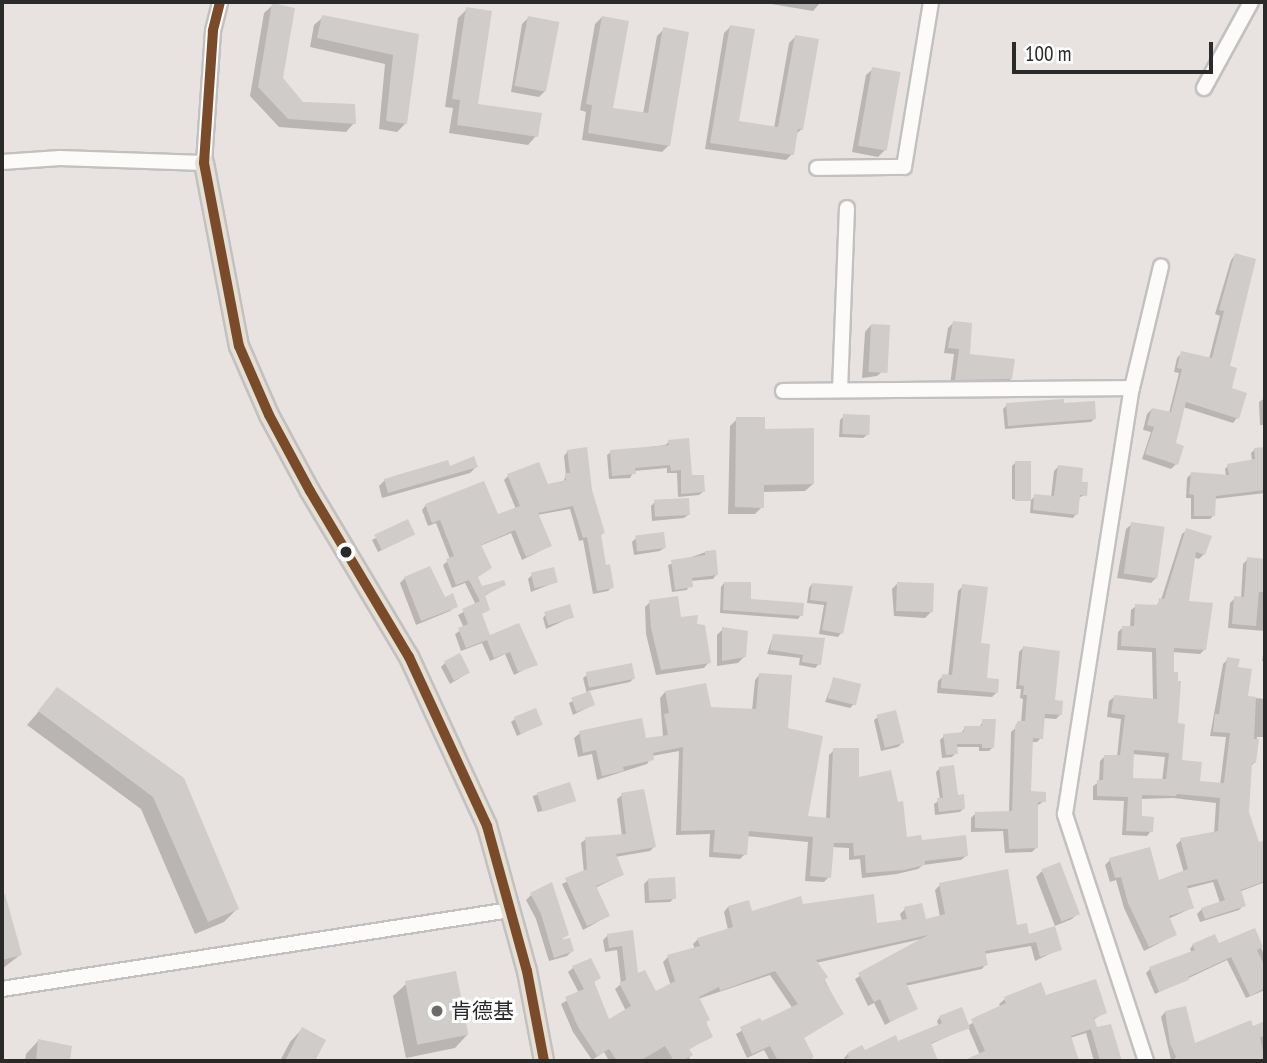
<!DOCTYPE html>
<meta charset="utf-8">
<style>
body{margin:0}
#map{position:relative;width:1267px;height:1063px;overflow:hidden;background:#e8e3e0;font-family:"PT Sans Narrow","Noto Sans SC",sans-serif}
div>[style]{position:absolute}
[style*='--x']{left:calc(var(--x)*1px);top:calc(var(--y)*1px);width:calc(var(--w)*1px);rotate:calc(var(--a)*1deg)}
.shadow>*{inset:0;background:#0003;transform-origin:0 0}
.building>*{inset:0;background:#cfccc9;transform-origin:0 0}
.roads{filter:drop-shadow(2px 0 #c2c0c1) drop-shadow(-2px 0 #c2c0c1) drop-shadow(0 2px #c2c0c1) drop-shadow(0 -2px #c2c0c1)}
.minor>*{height:14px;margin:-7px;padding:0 7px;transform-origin:7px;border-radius:7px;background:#fcfbfa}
.major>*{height:18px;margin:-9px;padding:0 9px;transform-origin:9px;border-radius:9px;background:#e5dfd4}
.bus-1>*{height:10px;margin:-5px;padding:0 5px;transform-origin:5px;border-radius:5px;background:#7a4b2a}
.dots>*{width:19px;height:19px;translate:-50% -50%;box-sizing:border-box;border:4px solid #fff;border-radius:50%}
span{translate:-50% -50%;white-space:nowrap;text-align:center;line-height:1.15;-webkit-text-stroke:6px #fff;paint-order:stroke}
.poi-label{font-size:21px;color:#2a2a2a}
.left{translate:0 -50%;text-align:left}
.frame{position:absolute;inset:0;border:4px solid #2a2a2a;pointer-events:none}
.scale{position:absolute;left:1012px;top:42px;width:201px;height:32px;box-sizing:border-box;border:4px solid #2a2a2a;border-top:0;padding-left:9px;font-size:21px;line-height:24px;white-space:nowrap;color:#2a2a2a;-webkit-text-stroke:5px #fff;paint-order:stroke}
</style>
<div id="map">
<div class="shadow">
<div style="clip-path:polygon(759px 2px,821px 2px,813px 11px)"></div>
<div style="clip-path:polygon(273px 5px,281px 78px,302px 104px,354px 123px,346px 132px,279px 127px,250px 96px,264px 13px)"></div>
<div style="clip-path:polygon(467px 9px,476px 106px,536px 136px,528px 145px,449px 133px,453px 108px,445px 107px,458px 18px)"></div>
<div style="clip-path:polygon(323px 17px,417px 36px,406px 123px,397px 132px,379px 129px,385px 64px,310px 47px,314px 25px)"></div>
<div style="clip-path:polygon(602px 17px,611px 110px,643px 114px,657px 36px,664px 29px,669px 145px,662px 152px,582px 140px,586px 112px,580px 110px,595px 24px)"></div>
<div style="clip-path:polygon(528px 18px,545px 91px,539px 97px,511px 92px,522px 24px)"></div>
<div style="clip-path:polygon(730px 27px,737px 123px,774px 128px,789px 43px,795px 37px,802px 129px,795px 135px,792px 154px,786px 160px,705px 149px,724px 33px)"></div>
<div style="clip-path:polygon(873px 69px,885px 150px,878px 157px,852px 152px,866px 75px)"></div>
<div style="clip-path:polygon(1235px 255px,1228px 367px,1237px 418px,1233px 423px,1183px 407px,1174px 445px,1176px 464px,1171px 469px,1142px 459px,1151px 432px,1143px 430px,1147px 414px,1152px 409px,1169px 413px,1179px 373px,1174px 372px,1177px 358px,1182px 353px,1209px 359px,1220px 316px,1215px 314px,1231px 260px)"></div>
<div style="clip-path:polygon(954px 322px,969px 355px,1011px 379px,1005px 384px,950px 385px,954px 354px,944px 353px,948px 328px)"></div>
<div style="clip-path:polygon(871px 325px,884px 370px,877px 376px,862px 378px,865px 332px)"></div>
<div style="clip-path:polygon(1265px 398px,1265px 425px,1260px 425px,1259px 402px)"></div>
<div style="clip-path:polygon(1007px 405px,1063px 405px,1095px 418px,1091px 422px,1005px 429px,1003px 409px)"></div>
<div style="clip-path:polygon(844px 416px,867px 435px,863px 438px,839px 437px,840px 420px)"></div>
<div style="clip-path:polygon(737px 419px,763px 431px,813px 484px,805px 491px,762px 492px,762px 507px,755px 514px,728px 514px,730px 426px)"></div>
<div style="clip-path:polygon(669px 442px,703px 492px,699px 495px,678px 497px,677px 473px,667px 473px,667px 468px,634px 471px,630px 478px,609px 479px,607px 455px,611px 452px,665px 445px)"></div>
<div style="clip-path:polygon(1255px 449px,1265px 449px,1265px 493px,1214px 499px,1214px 515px,1210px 519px,1191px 519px,1191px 498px,1186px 498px,1187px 478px,1191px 474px,1226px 476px,1225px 469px,1228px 466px,1252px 461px,1251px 453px)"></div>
<div style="clip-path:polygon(568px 451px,591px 491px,603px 533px,600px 536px,605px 567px,612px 587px,608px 591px,593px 594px,583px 540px,579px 541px,570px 509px,537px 515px,550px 546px,522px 560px,511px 533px,480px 546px,477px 577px,481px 588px,504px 584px,483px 597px,488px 609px,480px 615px,489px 637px,535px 664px,514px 675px,505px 654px,490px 661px,482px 643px,461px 651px,455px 634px,464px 628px,458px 615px,476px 605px,465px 583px,452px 588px,443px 565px,450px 559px,436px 523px,428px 526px,422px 510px,426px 505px,497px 516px,516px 509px,504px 480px,508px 476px,547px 486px,563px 483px,566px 475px,564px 456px)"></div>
<div style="clip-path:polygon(1016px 462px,1028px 500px,1027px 501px,1012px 499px,1012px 466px)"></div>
<div style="clip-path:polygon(476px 467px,470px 473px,382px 498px,379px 486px,385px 480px,448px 468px)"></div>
<div style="clip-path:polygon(1058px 467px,1080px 484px,1085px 495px,1078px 498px,1076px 514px,1073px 518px,1030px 513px,1031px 500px,1035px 496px,1051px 497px,1054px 471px)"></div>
<div style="clip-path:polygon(655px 502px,688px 515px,684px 518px,652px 521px,651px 506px)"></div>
<div style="clip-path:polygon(407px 521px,409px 537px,378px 552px,372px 540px)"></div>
<div style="clip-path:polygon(1132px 524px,1156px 578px,1151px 583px,1117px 578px,1126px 529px)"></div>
<div style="clip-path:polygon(evenodd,1187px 530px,1204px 554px,1199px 559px,1193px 557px,1186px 603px,1205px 649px,1200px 654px,1172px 652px,1180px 761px,1198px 782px,1220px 785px,1226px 737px,1210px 736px,1223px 664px,1228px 659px,1236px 669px,1246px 697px,1265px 699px,1265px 737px,1257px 737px,1255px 762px,1250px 767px,1247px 812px,1258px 844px,1265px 841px,1265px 882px,1239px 892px,1244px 905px,1239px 910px,1200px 922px,1197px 914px,1202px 909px,1220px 903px,1213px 882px,1186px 889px,1192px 908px,1168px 919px,1175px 935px,1144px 951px,1124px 908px,1116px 880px,1110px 882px,1105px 865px,1110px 860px,1158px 882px,1184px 873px,1176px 845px,1181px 840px,1214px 834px,1216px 803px,1173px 798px,1141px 799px,1140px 818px,1151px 831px,1147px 836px,1122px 835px,1124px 801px,1093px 800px,1093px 786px,1099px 782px,1100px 761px,1105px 756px,1117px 757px,1121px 719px,1107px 717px,1109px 701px,1114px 697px,1153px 701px,1152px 652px,1117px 650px,1118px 632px,1123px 627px,1130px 628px,1131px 610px,1136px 606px,1155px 607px,1161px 600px,1182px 534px,1187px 530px,1132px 754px,1165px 757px,1162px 781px,1132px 780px,1132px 754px)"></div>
<div style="clip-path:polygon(636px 538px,664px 548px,660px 551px,634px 555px,632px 542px)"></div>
<div style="clip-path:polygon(706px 552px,716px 575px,713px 579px,690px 581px,687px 590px,672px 592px,668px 565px)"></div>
<div style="clip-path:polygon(1248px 559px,1265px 560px,1265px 631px,1228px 628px,1230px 603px,1235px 598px,1241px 598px,1243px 564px)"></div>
<div style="clip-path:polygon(532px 575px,556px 582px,531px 592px,528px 579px)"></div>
<div style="clip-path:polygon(405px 578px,444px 599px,456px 606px,450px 611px,416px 625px,400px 583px)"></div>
<div style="clip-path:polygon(724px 583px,749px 601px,801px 615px,798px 619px,720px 613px,721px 587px)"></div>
<div style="clip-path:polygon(898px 583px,931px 612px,925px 618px,894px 616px,892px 589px)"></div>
<div style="clip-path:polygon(812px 584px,851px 588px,841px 633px,838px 637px,819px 634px,824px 605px,807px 603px,809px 588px)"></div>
<div style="clip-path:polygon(963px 586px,986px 680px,997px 692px,992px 697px,937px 693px,938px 681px,943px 676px,948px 677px,958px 591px)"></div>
<div style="clip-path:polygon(650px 602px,695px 626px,709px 662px,704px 668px,656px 675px,646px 634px,645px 607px)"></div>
<div style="clip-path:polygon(546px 614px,572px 617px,546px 629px,543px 618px)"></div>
<div style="clip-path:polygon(723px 629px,745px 656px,738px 663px,717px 666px,717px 635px)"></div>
<div style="clip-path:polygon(773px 636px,819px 664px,815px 668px,799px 665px,800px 658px,767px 654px)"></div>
<div style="clip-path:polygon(1265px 644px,1265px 661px,1262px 661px)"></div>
<div style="clip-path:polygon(1023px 648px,1060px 715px,1056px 719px,1043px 718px,1041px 738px,1037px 742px,1031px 742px,1029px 793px,1044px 801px,1037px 806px,1036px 848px,1032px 852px,1005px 853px,1003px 831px,971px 832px,971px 818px,975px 814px,1009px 813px,1011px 732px,1021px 723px,1023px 699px,1020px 698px,1021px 689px,1016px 689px,1019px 652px)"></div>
<div style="clip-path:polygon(445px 663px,468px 673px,450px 684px,441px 667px)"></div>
<div style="clip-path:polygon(760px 674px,786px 729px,806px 817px,826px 819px,829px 755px,834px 750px,905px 839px,967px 855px,961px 860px,923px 865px,918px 869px,897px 874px,862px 878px,860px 859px,849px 860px,849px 848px,831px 847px,829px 877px,824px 882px,805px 881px,808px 842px,746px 836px,745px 854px,740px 859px,709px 857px,710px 834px,676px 835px,679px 751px,652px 756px,647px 764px,597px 780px,592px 754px,578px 757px,574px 738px,580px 733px,645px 740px,663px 737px,660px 698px,665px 692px,709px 708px,752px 711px,755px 680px)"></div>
<div style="clip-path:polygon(587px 675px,633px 679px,630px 682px,588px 691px,593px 705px,573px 715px,569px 703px,587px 694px,583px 678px)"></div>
<div style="clip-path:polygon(834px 679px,854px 704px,850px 708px,825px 702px)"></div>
<div style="clip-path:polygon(58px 689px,182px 779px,237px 909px,224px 922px,195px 934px,141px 809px,27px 725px)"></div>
<div style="clip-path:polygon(878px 717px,902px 743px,898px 747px,881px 751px,874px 720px)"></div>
<div style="clip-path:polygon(515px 719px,541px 724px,517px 736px,511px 722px)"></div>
<div style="clip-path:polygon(983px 721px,993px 747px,989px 751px,979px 751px,979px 747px,956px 747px,956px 753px,952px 757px,942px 758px,940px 740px,944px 736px,961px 734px,965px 727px,979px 728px)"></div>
<div style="clip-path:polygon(940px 768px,964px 808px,960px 812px,935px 815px,934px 804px,940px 800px,936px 772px)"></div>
<div style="left:569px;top:785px;width:17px;height:38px;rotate:73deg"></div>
<div style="clip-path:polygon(622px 795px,654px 847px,650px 851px,615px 857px,622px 875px,595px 888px,608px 916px,583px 930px,562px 884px,584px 873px,581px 843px,586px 839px,622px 836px,617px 799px)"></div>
<div style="clip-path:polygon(1042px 871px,1078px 913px,1072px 919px,1055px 926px,1036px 877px)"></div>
<div style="clip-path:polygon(648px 880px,674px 898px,670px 902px,645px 903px,644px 884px)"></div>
<div style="clip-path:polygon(940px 885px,1016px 927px,1027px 937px,1060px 949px,1035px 961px,1031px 946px,984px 954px,986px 964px,982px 969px,905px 986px,915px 1008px,885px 1025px,874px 1003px,868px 1006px,855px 979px,921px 939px,816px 963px,842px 1014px,802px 1039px,813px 1061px,770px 1061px,764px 1050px,747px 1058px,736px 1034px,760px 1020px,761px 1024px,793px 1009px,770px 975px,698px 999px,711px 1036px,688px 1050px,690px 1061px,609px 1061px,604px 1052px,592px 1060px,573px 1032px,561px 1004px,579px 993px,568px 972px,573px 968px,599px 978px,594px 982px,609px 1021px,626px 1011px,615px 989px,621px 984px,617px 950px,605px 952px,603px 940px,608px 935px,631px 932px,637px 976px,655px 993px,671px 986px,663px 962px,668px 957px,695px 949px,693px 944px,698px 939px,728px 930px,724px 912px,728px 907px,750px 913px,802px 906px,876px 925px,902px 921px,900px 914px,905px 909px,925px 921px,940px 917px,935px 890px)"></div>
<div style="clip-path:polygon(2px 888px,20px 955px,2px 969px)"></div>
<div style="clip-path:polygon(531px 895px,567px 934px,560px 941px,572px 951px,567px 956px,549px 961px,536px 919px,526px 900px)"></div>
<div style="clip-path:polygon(1254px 930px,1265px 957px,1265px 990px,1246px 998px,1227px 960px,1155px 994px,1146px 973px,1150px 969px,1192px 953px,1190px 949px,1193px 945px,1218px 945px)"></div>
<div style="clip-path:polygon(406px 984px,467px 1035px,455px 1048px,406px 1058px,393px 996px)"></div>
<div style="clip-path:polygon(1045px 997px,1105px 1012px,1093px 1020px,1095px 1027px,1091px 1031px,1110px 1026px,1120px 1061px,1094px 1061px,1086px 1033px,1070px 1038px,1077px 1061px,976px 1061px,980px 1055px,968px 1027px,929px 1045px,928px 1055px,914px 1061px,846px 1061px,844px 1058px,848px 1054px,897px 1043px,939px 1027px,937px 1021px,940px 1017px,967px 1026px,1001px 1008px,999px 1004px,1005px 999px)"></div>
<div style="clip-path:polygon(1165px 1012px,1194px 1045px,1265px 1023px,1265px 1061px,1186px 1061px,1184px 1055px,1171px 1060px,1161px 1017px)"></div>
<div style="clip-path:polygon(302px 1029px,323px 1040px,313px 1061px,280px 1061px,290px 1042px)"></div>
<div style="clip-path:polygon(38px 1041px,70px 1047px,68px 1061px,25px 1061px,26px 1054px)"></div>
</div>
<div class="building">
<div style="clip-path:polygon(272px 3px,295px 8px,283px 78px,303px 102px,355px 104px,356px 124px,288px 119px,258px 87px)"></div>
<div style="clip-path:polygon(466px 7px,492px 11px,478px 104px,542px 113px,538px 137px,457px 125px,460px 100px,452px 99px)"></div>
<div style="clip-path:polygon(322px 15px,419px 34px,407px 124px,386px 121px,393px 55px,317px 38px)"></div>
<div style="left:528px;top:16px;width:32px;height:71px;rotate:11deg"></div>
<div style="clip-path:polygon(602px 16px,629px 21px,613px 108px,648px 113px,663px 27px,689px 32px,670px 146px,588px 133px,592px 105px,586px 104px)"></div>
<div style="clip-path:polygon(730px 25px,755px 29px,739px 121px,778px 127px,795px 35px,819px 39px,803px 130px,798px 129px,794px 155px,710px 143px)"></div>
<div style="left:872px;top:67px;width:29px;height:80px;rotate:10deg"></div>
<div style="clip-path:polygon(1235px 253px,1256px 259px,1230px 366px,1237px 368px,1232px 388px,1247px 393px,1239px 419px,1186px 402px,1176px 443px,1184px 446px,1178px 465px,1145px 454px,1154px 427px,1147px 425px,1152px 408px,1171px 412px,1182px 369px,1177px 368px,1181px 351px,1212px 358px,1224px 311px,1219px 310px)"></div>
<div style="clip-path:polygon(953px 321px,972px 323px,970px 354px,1015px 359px,1012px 379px,955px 380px,959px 349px,948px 348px)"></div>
<div style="left:871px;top:324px;width:19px;height:48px;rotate:3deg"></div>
<div style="clip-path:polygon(1064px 399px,1064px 403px,1095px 401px,1096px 419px,1008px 426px,1006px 403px)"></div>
<div style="left:843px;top:414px;width:27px;height:20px;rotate:2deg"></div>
<div style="clip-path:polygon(736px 417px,765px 417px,765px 429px,814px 428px,814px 484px,764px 485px,764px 508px,735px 507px)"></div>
<div style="clip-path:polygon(689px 438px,692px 475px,704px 475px,705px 492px,681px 494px,681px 470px,671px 471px,670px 465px,635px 468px,636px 474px,612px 476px,610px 450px,669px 445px,668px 440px)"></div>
<div style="clip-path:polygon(587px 447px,592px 490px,605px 533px,601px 534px,606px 565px,610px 564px,614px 588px,597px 591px,587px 537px,583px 538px,573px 506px,538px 513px,552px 546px,526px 557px,515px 530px,481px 545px,492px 568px,478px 577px,482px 586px,504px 580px,506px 585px,485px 595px,490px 610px,482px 614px,490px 635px,519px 623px,538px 665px,518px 672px,510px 652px,494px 658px,487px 640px,466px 648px,458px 628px,468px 624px,462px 609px,480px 601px,469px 580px,456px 585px,446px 559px,454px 556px,440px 520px,432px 523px,425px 504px,484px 481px,498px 514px,520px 506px,507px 474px,539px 462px,548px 484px,566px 480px,565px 473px,570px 473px,567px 450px)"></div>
<div style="clip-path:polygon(1265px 447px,1265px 490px,1216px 496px,1215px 516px,1194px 516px,1194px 495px,1189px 494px,1191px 472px,1229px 475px,1227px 464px,1255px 459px,1254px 448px)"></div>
<div style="clip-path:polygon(474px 456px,478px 467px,388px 493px,384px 479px,448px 460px,450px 466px)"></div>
<div style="left:1015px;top:461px;width:16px;height:40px"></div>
<div style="clip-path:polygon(1058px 465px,1083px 468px,1082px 482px,1088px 482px,1087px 496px,1080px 495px,1078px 515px,1033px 510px,1034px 494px,1054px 496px)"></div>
<div style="left:689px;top:498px;width:17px;height:35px;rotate:87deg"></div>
<div style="left:408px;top:519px;width:17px;height:37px;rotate:65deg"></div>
<div style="left:1131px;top:522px;width:34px;height:52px;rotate:8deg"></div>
<div style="clip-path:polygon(evenodd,1186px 528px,1212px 536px,1205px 555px,1196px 552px,1189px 601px,1213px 603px,1206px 650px,1174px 648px,1174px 672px,1178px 672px,1178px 681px,1181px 681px,1178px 723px,1185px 724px,1182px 760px,1202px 762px,1200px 781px,1224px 783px,1230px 733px,1213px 732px,1215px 714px,1219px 714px,1227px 657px,1240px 659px,1238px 667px,1252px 669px,1248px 696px,1256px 697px,1254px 739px,1259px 739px,1256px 763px,1252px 763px,1249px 812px,1259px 842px,1265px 840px,1265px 881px,1241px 890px,1246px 906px,1205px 919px,1201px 908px,1225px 900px,1217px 879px,1187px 886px,1194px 908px,1169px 916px,1177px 935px,1149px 947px,1128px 903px,1121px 877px,1115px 878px,1109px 858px,1150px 847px,1159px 880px,1188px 869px,1180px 838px,1218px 831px,1220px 798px,1177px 794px,1176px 796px,1142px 795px,1142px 816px,1154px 817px,1153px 832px,1126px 831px,1128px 797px,1097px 796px,1097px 780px,1103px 780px,1104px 755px,1120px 755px,1125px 715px,1111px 713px,1114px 695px,1157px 699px,1156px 648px,1121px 646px,1122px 626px,1134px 626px,1135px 604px,1158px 605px,1159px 598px,1164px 599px,1186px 528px,1134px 750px,1169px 753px,1166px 779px,1133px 778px,1134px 750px)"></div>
<div style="left:664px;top:532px;width:16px;height:29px;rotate:83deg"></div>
<div style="clip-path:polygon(716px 550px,718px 575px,692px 578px,693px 587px,675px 590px,671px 560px,705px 555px,705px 551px)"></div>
<div style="clip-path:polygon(1247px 557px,1265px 559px,1265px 592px,1259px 592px,1256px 626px,1232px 624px,1234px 596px,1244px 597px)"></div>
<div style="clip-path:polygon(430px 566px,445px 597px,453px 593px,458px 607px,421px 621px,404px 577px)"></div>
<div style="left:554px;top:567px;width:16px;height:24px;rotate:76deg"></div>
<div style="clip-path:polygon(724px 582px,751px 582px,751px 599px,804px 603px,803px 616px,723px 610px)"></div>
<div style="left:897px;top:582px;width:37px;height:29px;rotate:2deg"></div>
<div style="clip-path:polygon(812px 583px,853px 586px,843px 634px,822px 630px,827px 602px,810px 600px)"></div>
<div style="clip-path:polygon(962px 584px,988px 587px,981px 643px,990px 644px,987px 678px,999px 679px,998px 693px,941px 688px,942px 674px,952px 675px)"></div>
<div style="clip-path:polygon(678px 596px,681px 617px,698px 615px,697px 624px,705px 625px,711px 663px,661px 670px,651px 628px,649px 600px)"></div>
<div style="left:570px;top:604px;width:14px;height:27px;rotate:73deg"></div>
<div style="clip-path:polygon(722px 627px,748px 631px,746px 657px,722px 661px)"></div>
<div style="clip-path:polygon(773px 634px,825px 638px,821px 665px,802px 662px,803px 655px,770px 650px)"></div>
<div style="clip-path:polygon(1023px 646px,1060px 651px,1055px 700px,1063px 701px,1062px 715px,1045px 714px,1043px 739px,1033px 738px,1031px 791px,1046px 792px,1046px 802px,1038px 802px,1038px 848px,1009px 849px,1008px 829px,975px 828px,975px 812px,1012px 811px,1015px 726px,1018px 721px,1025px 721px,1027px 695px,1023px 695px,1024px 686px,1019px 685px)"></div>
<div style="left:460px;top:653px;width:22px;height:18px;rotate:63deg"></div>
<div style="left:632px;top:663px;width:16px;height:47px;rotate:79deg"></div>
<div style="clip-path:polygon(759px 673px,792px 675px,788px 728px,823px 736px,808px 816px,830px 818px,833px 748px,859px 748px,859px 777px,891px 770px,898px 802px,903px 801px,907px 837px,921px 835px,922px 840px,966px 835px,968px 856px,925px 861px,925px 865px,904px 870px,866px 873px,865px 855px,854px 856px,853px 843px,834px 843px,831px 878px,810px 876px,813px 837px,749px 831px,747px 855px,713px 852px,715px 830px,681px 831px,683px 747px,653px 753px,654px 760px,623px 767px,624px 771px,602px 776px,596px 750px,583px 753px,579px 731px,616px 723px,642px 718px,646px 738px,668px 735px,664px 714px,669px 713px,665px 691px,706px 683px,711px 707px,756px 709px)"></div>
<div style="left:833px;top:677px;width:29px;height:22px;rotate:14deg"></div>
<div style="clip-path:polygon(57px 687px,184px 778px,239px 909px,208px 922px,153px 797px,38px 711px)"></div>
<div style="left:590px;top:691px;width:15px;height:20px;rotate:70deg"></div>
<div style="left:536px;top:708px;width:18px;height:24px;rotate:68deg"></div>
<div style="left:896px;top:710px;width:34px;height:20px;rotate:76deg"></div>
<div style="clip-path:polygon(982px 719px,996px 719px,994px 748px,982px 748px,982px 744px,957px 744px,958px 754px,946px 755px,943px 734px,964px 732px,964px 726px,982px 726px)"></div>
<div style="clip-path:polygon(954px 765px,958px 795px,964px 794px,965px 809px,939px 812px,937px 798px,943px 798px,939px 767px)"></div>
<div style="left:570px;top:782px;width:20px;height:35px;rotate:72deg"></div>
<div style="clip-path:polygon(644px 789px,656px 847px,616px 854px,624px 875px,596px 886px,610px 916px,587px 926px,565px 878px,587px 869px,585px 837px,626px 834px,621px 793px)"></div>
<div style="left:1060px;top:862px;width:56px;height:20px;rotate:69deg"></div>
<div style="clip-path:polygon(1008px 869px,1017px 925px,1027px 923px,1029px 934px,1055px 926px,1062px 950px,1040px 957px,1036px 942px,985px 951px,988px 965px,906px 983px,918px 1009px,890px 1022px,880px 999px,874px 1002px,858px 973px,928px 935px,816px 960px,828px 977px,824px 980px,844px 1014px,804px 1038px,814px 1057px,807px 1061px,778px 1061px,770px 1046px,752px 1054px,740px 1027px,760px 1018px,762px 1021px,798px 1004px,775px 971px,720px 991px,719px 987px,699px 997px,710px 1020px,706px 1022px,713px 1037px,689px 1049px,693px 1055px,682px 1061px,674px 1061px,665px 1046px,640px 1061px,617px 1061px,609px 1049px,597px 1056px,578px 1027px,565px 997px,584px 989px,572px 966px,591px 958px,601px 978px,594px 982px,609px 1019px,631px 1006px,619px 983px,626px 980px,622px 946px,609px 948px,607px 934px,633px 930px,638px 973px,645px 970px,656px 991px,675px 981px,667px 955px,700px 946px,697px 938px,733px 927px,728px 906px,749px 900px,752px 911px,801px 896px,803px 904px,874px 894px,877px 923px,907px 919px,904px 907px,922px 903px,926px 919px,945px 914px,939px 883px)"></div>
<div style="left:675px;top:877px;width:22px;height:27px;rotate:87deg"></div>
<div style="clip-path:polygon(552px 882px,569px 935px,559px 940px,570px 938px,574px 951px,554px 958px,541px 914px,530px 893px)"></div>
<div style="clip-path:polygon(5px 894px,22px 955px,2px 960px,2px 895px)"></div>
<div style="clip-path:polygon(1255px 928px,1263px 947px,1257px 950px,1265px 967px,1265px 988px,1250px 996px,1231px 957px,1188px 977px,1189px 980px,1159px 992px,1149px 967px,1195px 950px,1192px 944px,1215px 934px,1219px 943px)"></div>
<div style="left:456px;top:971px;width:65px;height:52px;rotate:79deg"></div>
<div style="clip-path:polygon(1096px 979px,1107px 1013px,1094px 1018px,1097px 1027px,1093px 1028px,1111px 1024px,1122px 1061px,1100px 1061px,1091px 1029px,1071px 1036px,1079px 1061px,962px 1061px,985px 1051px,971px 1019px,1006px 1003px,1004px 997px,1041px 982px,1046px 995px)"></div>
<div style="clip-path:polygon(1186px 1006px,1195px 1043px,1251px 1020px,1253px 1026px,1265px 1021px,1265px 1036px,1260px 1037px,1265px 1061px,1178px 1061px,1170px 1044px,1165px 1011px)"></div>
<div style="clip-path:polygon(962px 1007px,970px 1028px,931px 1043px,938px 1061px,841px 1061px,849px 1057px,847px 1053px,862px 1045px,865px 1050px,896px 1035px,898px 1041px,942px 1023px,939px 1016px)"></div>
<div style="clip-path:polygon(302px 1027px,326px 1040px,315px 1061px,285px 1061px)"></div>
<div style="clip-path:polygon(38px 1039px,72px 1046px,70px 1061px,36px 1061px)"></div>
</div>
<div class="roads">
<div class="minor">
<div style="--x:1204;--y:88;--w:98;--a:-61.3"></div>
<div style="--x:2;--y:162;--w:58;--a:-3.9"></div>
<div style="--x:60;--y:158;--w:144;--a:2"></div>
<div style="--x:204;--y:163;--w:132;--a:-86.1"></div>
<div style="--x:213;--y:31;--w:30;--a:-76"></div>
<div style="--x:817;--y:168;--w:87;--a:-0.7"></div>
<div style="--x:904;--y:167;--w:167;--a:-80.7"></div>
<div style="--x:840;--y:390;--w:182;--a:-87.8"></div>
<div style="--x:783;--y:391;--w:349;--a:-0.5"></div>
<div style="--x:2;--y:989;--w:514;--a:-8.84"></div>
<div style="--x:1146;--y:1061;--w:260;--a:-108.2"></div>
<div style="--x:1065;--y:814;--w:431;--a:-81.1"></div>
<div style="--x:1132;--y:388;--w:125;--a:-76.6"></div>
</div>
<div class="major">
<div style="--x:204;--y:163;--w:186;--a:79.2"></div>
<div style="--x:239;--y:346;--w:75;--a:66.5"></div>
<div style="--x:269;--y:415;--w:86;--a:61.7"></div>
<div style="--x:310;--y:491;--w:193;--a:59.2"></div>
<div style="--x:409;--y:657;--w:186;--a:65.2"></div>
<div style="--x:487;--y:826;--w:150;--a:74.6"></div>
<div style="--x:527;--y:971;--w:92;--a:79.3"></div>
</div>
</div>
<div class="bus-1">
<div style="--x:220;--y:2;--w:30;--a:104"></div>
<div style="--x:213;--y:31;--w:132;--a:93.9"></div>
<div style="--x:204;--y:163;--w:186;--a:79.2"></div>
<div style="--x:239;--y:346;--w:75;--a:66.5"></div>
<div style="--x:269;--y:415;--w:86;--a:61.7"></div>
<div style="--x:310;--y:491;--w:193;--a:59.2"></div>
<div style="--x:409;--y:657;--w:186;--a:65.2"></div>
<div style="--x:487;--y:826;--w:150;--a:74.6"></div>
<div style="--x:527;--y:971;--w:92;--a:79.3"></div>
</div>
<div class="dots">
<div style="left:346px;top:552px;background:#2a2a2a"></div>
<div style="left:437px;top:1011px;background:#6c6b6a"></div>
</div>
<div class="poi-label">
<span class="left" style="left:451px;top:1011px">肯德基</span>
</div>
<div class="frame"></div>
<div class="scale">100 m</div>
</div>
